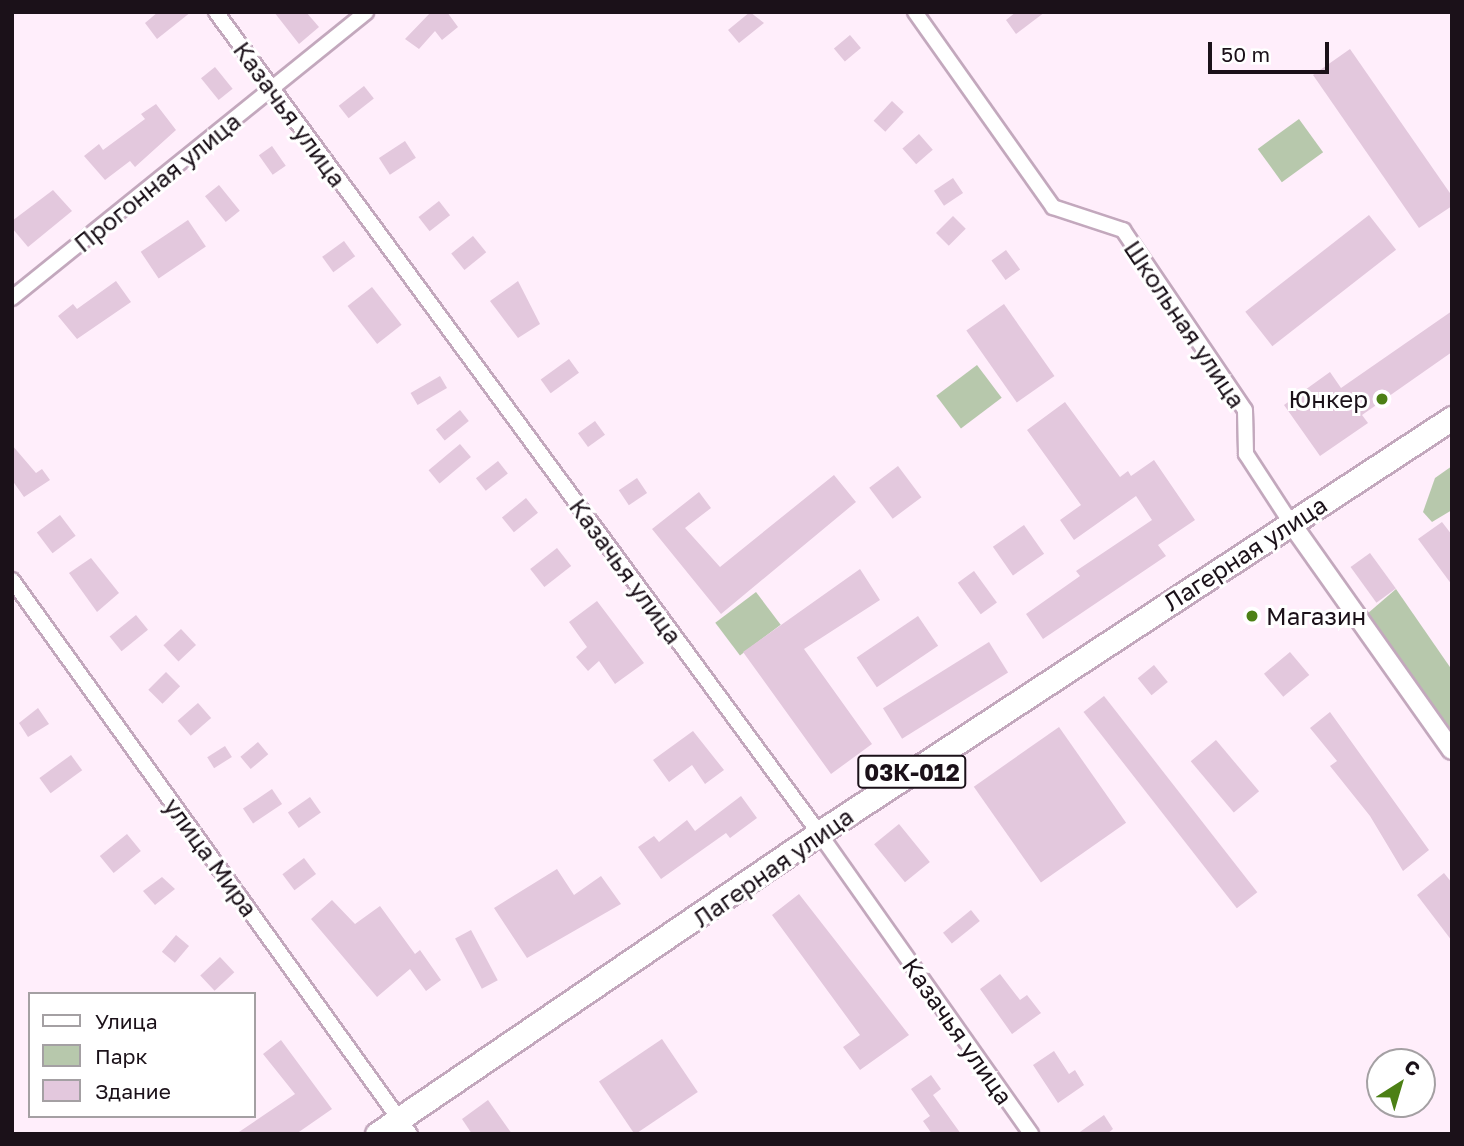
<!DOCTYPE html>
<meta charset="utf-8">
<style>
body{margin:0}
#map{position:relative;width:1464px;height:1146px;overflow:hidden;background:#ffeefb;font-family:"Golos Text",sans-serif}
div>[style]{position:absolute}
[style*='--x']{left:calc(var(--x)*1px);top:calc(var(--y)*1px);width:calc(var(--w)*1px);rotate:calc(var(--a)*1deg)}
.green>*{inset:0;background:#b7c8ac;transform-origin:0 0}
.building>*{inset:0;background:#e3c8dd;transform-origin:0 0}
.roads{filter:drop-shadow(2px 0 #c3a8bd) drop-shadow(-2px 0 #c3a8bd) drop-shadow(0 2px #c3a8bd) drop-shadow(0 -2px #c3a8bd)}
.minor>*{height:14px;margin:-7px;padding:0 7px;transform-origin:7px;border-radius:7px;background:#fff}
.tertiary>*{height:18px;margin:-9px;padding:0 9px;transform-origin:9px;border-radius:9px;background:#fff}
.primary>*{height:23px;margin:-11.5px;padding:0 11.5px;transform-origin:11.5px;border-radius:11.5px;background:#fff}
.dots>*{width:19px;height:19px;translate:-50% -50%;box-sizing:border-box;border:4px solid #fff;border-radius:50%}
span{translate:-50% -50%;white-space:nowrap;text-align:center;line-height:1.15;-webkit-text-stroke:6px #fff;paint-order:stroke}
.shield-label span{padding:2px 5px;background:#fff;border:2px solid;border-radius:5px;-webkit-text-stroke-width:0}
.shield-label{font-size:23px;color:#1b1119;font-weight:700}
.street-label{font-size:24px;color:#1b1119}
.poi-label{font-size:24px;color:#1b1119}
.right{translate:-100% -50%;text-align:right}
.left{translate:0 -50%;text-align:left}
.frame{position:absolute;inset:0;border:14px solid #1b1119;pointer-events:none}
.legend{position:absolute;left:28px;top:992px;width:228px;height:126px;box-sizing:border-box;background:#fff;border:2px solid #a4a0a3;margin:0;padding:9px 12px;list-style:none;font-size:21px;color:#1b1119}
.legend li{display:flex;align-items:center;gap:14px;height:35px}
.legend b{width:35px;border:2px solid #a4a0a3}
.north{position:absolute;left:1366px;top:1048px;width:70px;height:70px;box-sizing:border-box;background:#fff;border:2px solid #a4a0a3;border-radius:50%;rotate:37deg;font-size:19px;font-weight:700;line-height:28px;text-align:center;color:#1b1119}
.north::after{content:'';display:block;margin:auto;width:24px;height:32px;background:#4c8015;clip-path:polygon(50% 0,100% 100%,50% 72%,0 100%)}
.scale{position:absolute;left:1208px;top:42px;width:121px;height:32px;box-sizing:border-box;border:4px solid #1b1119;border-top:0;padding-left:9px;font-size:21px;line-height:24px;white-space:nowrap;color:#1b1119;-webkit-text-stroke:5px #fff;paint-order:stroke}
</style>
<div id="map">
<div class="green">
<div style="left:1299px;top:119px;width:41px;height:51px;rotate:54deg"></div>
<div style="left:977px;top:365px;width:41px;height:51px;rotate:53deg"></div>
<div style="clip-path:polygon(1452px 466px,1452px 510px,1432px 522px,1423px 512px,1435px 478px)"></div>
<div style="clip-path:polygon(1396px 589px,1452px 670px,1452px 734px,1367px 614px)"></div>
<div style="left:756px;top:592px;width:41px;height:51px;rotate:53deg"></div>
</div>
<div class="building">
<div style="clip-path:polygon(158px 12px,191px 12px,157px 39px,145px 23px)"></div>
<div style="clip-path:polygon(274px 12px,306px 12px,319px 27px,299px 44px)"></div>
<div style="clip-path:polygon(431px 12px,447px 12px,458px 27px,442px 40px,435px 31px,419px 49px,405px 39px)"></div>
<div style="clip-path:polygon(750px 12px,764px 23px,739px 43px,728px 30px)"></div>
<div style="clip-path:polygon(1016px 12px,1045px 12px,1016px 34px,1006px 20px)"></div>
<div style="left:850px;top:35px;width:17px;height:21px;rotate:50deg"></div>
<div style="clip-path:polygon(1350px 49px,1452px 196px,1452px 206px,1419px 228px,1313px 75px)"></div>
<div style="left:215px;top:67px;width:28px;height:18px;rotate:51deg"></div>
<div style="left:364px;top:86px;width:16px;height:32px;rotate:52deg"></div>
<div style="left:892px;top:101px;width:16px;height:27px;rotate:43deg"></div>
<div style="clip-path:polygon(156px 104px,176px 130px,135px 167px,130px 161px,105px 180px,84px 156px,99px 144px,103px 150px,145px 119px,141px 114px)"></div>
<div style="left:919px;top:134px;width:21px;height:22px;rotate:49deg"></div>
<div style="left:405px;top:141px;width:20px;height:31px;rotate:57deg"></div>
<div style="left:272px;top:146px;width:24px;height:16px;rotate:55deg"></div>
<div style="left:953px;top:178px;width:18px;height:23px;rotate:56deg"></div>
<div style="left:219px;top:185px;width:33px;height:18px;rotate:51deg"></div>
<div style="clip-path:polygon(53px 190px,72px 211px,28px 247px,12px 228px,12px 221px)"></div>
<div style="left:439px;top:201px;width:18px;height:26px;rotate:52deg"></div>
<div style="left:1369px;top:215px;width:44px;height:157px;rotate:52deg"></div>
<div style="left:953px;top:216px;width:18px;height:24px;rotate:45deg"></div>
<div style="left:188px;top:220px;width:32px;height:57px;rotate:56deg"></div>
<div style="left:473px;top:236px;width:21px;height:28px;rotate:51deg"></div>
<div style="left:344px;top:241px;width:19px;height:27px;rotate:54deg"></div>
<div style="left:1006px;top:250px;width:24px;height:18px;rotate:54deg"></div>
<div style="clip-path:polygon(116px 281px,131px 302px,77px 339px,58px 316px,73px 304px,77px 309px)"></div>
<div style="clip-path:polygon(518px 281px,540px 324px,518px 338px,490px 301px)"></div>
<div style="left:372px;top:287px;width:48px;height:31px;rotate:52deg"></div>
<div style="left:1004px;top:304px;width:88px;height:46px;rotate:55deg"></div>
<div style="clip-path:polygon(1452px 311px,1452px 352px,1362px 415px,1368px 423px,1320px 456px,1284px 405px,1330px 372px,1341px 388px)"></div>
<div style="left:569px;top:359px;width:17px;height:35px;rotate:54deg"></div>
<div style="left:440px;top:376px;width:14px;height:34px;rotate:60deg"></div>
<div style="clip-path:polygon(1065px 402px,1120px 477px,1128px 471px,1131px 476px,1154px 460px,1195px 520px,1158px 545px,1166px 556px,1043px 639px,1026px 614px,1080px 576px,1076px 571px,1152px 520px,1136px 496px,1074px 540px,1060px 520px,1081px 505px,1027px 430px)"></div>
<div style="left:460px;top:410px;width:14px;height:31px;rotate:51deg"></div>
<div style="left:595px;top:421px;width:17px;height:21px;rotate:54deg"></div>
<div style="left:460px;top:444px;width:17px;height:41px;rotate:50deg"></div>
<div style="clip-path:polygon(12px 445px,36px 473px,42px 469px,50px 480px,24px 497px,12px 480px)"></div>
<div style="left:498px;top:461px;width:16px;height:28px;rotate:52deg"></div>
<div style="left:898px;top:466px;width:39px;height:36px;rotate:53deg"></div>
<div style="clip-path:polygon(834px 475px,856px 502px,721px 614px,652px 529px,699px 492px,711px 508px,685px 528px,720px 567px)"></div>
<div style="left:637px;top:478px;width:18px;height:22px;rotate:56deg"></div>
<div style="left:526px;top:498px;width:19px;height:31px;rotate:51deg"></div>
<div style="left:60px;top:515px;width:26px;height:29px;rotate:53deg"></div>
<div style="clip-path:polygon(1442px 522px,1452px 535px,1452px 585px,1418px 539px)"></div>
<div style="left:1024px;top:525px;width:35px;height:38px;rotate:55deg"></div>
<div style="left:557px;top:548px;width:23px;height:34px;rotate:52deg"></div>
<div style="left:1370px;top:553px;width:44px;height:24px;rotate:54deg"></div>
<div style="clip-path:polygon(91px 558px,119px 593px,97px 612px,69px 573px)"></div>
<div style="clip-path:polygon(860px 569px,880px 600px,804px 649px,872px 744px,831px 774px,743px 652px)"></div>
<div style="left:974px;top:571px;width:39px;height:20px;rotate:54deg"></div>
<div style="clip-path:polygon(597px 601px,644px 663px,615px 684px,599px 661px,588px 671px,576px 657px,587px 647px,569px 622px)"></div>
<div style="left:136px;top:615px;width:19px;height:34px;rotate:51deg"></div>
<div style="left:918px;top:616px;width:36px;height:74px;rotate:56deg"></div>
<div style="left:181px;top:629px;width:22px;height:24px;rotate:47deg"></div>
<div style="left:989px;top:642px;width:36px;height:125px;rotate:58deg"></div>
<div style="left:1290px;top:652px;width:30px;height:34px;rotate:50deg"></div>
<div style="left:1154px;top:665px;width:22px;height:21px;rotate:51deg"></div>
<div style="left:166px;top:672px;width:20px;height:25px;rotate:45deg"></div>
<div style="left:1104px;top:696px;width:249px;height:26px;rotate:52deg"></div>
<div style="left:198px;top:703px;width:20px;height:27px;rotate:49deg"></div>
<div style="clip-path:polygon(38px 708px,49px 724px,28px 737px,19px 723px)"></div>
<div style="clip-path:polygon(1330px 712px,1429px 850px,1403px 871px,1370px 816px,1330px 766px,1337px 761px,1310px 728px)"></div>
<div style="left:1059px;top:727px;width:117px;height:104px;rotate:55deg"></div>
<div style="clip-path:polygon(693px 731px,724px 770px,705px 784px,692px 765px,669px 782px,653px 760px)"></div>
<div style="left:1216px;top:740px;width:67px;height:33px;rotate:50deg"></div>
<div style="left:258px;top:742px;width:16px;height:23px;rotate:50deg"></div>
<div style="left:225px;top:746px;width:13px;height:21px;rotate:58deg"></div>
<div style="left:71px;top:755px;width:19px;height:39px;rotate:54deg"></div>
<div style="left:272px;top:789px;width:18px;height:35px;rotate:56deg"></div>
<div style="clip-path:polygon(741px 796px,757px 818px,730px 838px,726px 833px,661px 879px,638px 847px,654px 836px,659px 842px,687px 820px,695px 831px)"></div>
<div style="left:310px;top:797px;width:19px;height:27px;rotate:55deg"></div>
<div style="left:899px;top:824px;width:49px;height:32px;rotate:51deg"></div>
<div style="left:127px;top:834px;width:22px;height:35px;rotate:51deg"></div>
<div style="left:304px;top:858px;width:20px;height:27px;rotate:53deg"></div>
<div style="clip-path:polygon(557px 869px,574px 895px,601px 876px,621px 904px,527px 958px,494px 908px)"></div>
<div style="clip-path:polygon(1444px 873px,1452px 883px,1452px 941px,1417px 895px)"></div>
<div style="clip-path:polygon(162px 877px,175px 889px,155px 905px,143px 891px)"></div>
<div style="clip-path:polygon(799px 894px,909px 1035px,860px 1070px,843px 1047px,860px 1035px,772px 915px)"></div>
<div style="clip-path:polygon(332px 900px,355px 924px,380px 906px,415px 954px,420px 950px,441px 980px,426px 991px,410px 969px,377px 997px,311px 919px)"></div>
<div style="left:971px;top:910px;width:14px;height:36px;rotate:51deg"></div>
<div style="left:471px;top:930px;width:57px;height:18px;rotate:62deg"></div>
<div style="left:176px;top:935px;width:17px;height:22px;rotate:40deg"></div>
<div style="left:220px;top:957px;width:21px;height:27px;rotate:47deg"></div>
<div style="clip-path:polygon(1000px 974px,1020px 1000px,1027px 995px,1041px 1013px,1012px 1034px,980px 989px)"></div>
<div style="left:662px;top:1039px;width:64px;height:76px;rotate:56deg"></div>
<div style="clip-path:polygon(281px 1040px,332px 1109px,296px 1134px,236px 1134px,295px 1094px,263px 1054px)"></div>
<div style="clip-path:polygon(1054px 1051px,1069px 1074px,1075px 1070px,1084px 1085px,1058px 1103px,1033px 1065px)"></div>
<div style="clip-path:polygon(931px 1075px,941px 1089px,933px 1095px,961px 1134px,932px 1134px,923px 1121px,930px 1116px,911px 1089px)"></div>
<div style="clip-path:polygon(488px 1100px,512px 1134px,472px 1134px,462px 1119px)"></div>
<div style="clip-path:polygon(1104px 1115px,1113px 1129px,1107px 1134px,1077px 1134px)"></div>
</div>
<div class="roads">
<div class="minor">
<div style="--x:216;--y:12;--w:1019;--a:53.7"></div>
<div style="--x:819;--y:833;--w:368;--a:54.8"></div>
<div style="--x:915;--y:12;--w:239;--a:54.7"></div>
<div style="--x:1053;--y:207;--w:74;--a:18.2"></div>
<div style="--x:1123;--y:230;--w:217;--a:55.9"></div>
<div style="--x:1245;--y:410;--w:44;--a:88.7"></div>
<div style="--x:1246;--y:454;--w:82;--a:56.9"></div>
<div style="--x:12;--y:298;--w:455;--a:-38.9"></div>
<div style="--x:12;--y:580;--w:682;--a:54.31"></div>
</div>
<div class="tertiary">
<div style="--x:1291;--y:523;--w:278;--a:54.7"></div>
</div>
<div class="primary">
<div style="--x:377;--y:1134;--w:535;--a:-34.25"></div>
<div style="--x:819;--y:833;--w:757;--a:-33.25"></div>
</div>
</div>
<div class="dots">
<div style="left:1382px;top:399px;background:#4c8015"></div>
<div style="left:1252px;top:616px;background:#4c8015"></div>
</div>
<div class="shield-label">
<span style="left:912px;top:772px">03К-012</span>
</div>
<div class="street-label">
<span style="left:290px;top:114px;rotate:54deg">Казачья улица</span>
<span style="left:157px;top:182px;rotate:-39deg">Прогонная улица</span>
<span style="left:1185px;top:324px;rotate:56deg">Школьная улица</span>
<span style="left:1245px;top:553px;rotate:-33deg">Лагерная улица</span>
<span style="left:626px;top:571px;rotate:54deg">Казачья улица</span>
<span style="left:211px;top:857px;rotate:54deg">улица Мира</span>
<span style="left:773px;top:867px;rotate:-35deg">Лагерная улица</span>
<span style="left:958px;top:1031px;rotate:55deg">Казачья улица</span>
</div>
<div class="poi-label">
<span class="right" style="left:1368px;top:399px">Юнкер</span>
<span class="left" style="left:1266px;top:616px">Магазин</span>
</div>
<div class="frame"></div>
<ul class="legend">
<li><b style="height:9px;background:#fff"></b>Улица</li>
<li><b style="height:19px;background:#b7c8ac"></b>Парк</li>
<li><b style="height:19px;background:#e3c8dd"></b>Здание</li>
</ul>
<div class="north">С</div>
<div class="scale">50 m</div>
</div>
